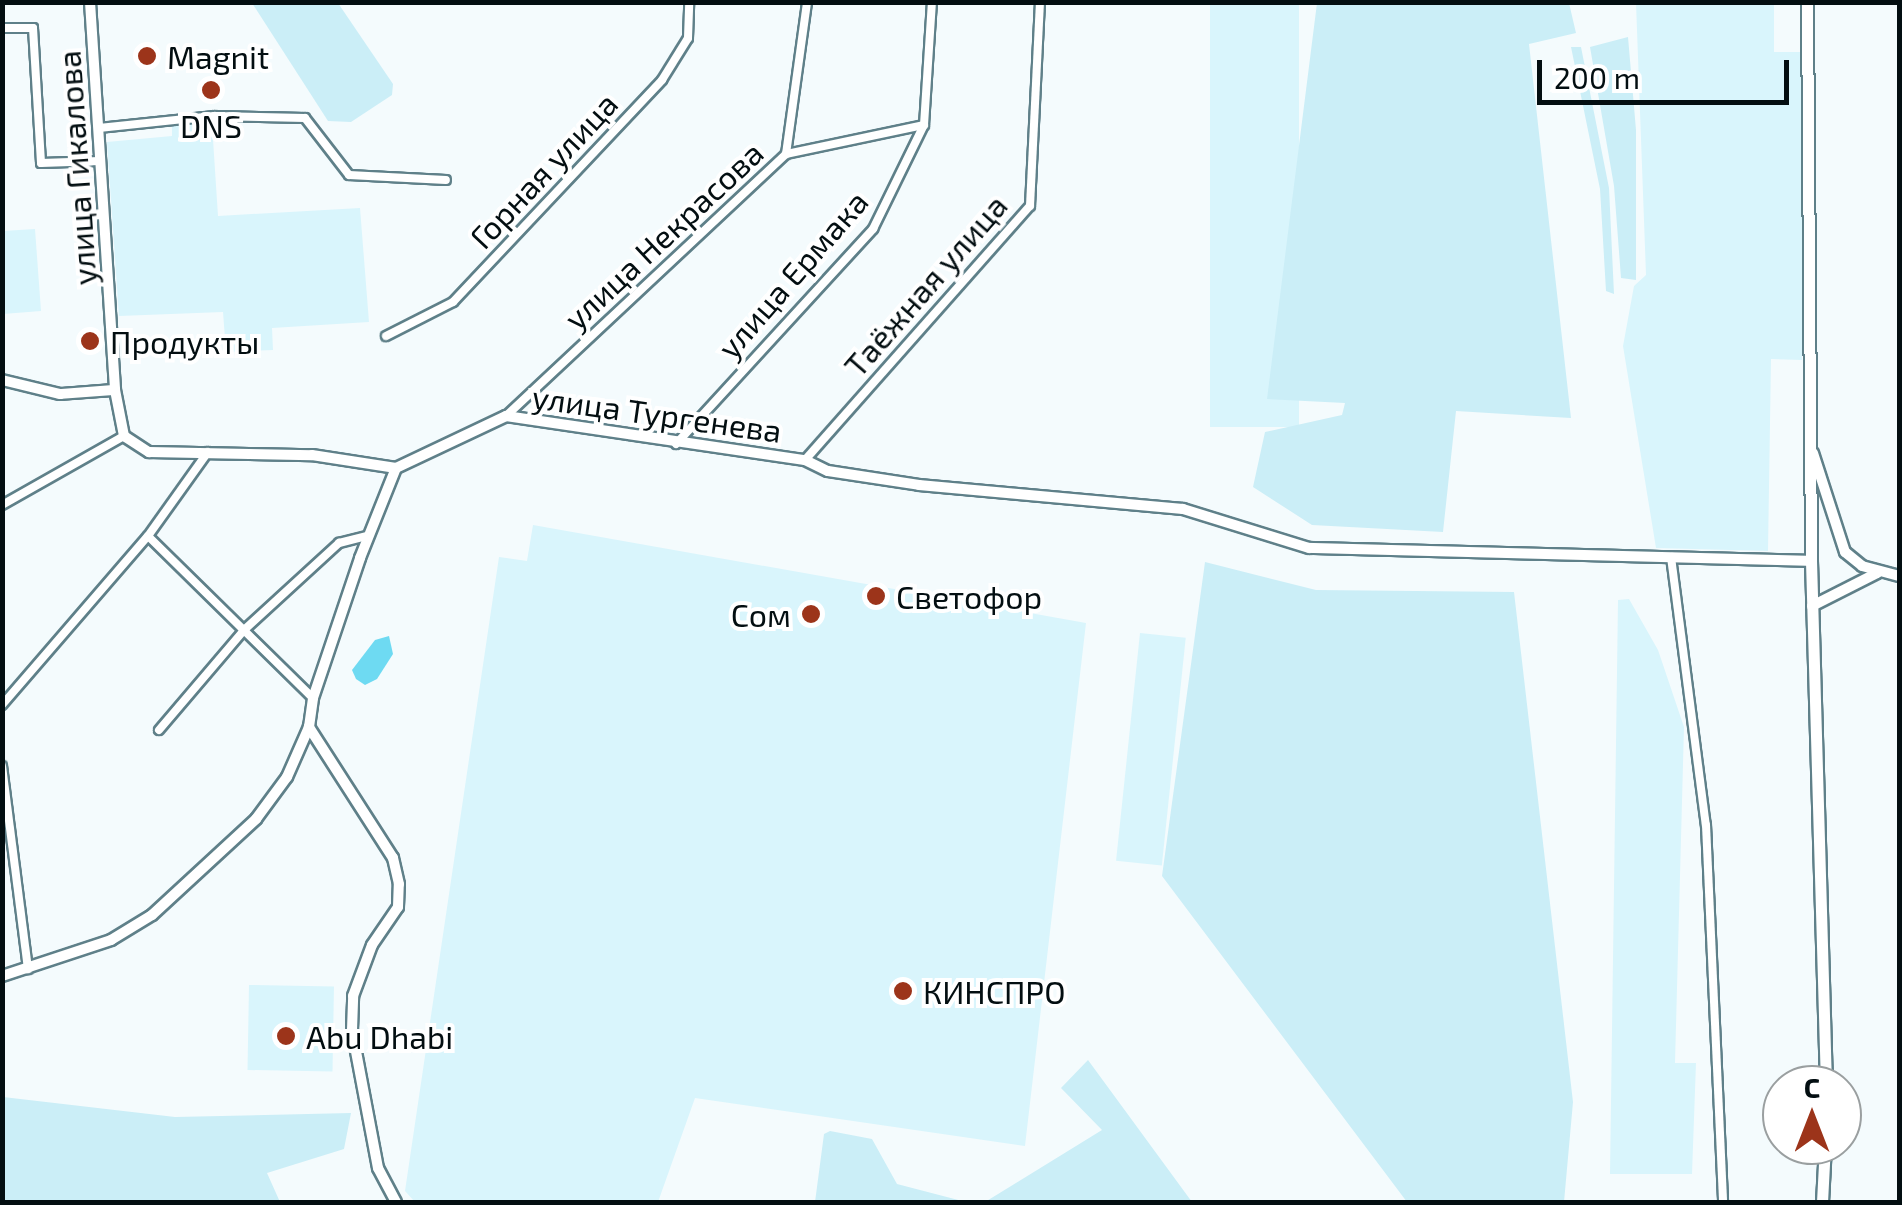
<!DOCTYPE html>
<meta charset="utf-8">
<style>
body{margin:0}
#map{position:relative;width:1902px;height:1205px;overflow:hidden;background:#f4fbfd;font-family:"Exo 2",sans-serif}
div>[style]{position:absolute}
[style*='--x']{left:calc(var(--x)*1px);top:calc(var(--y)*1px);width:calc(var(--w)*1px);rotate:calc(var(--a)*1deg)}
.built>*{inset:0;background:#d9f5fc;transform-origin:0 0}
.green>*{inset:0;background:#cbeef7}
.water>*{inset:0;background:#6edaf2}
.roads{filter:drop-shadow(2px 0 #5f8089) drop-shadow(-2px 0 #5f8089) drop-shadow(0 2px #5f8089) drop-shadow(0 -2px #5f8089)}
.street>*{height:8px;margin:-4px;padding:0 4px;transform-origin:4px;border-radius:4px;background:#fff}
.secondary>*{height:10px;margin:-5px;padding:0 5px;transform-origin:5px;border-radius:5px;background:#fff}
.primary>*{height:11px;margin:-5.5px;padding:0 5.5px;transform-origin:5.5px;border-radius:5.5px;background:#fff}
.dots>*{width:28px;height:28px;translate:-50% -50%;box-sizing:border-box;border:5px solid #fff;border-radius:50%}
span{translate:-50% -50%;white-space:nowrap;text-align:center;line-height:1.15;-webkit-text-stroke:8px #fff;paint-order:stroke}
.poi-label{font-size:32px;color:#030e11}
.left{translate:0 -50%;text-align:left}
.right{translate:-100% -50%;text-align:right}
.street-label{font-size:32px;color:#030e11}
.frame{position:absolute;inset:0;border:5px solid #030e11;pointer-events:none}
.north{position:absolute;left:1762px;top:1065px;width:100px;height:100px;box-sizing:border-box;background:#fff;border:2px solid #9a9fa0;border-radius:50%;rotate:0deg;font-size:28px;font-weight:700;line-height:40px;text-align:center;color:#030e11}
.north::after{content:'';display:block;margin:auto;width:35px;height:45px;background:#9c341a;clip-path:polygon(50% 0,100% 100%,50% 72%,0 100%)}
.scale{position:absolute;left:1537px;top:60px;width:252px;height:45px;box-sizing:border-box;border:5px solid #030e11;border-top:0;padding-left:12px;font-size:30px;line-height:35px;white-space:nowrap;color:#030e11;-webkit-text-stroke:8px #fff;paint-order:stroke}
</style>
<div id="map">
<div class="built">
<div style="left:1210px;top:3px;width:89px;height:424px"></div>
<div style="clip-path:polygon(1636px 3px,1774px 3px,1774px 52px,1804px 52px,1802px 360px,1771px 359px,1768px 551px,1656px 548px,1623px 346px,1634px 286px,1646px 275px)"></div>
<div style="clip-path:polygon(172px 124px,212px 124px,218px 216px,360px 208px,369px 322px,272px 328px,273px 350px,226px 352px,223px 312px,119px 316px,107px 142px,172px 136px)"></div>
<div style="clip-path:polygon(35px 229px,41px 311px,3px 314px,3px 231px)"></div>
<div style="clip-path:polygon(533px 525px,1086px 623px,1025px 1146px,695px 1098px,658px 1202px,415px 1202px,405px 1191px,499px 557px,527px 561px)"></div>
<div style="clip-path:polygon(1629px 599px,1658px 650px,1684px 727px,1675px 1063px,1696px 1063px,1692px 1174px,1610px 1174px,1618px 600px)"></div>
<div style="left:1140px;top:633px;width:46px;height:229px;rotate:6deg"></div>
<div style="left:249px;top:985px;width:85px;height:85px;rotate:1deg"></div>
</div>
<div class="green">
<div style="clip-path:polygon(252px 3px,338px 3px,393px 84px,392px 95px,351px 122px,328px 121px)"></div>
<div style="clip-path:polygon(1317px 3px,1569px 3px,1576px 33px,1529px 44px,1571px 418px,1456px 411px,1443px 532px,1312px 525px,1253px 487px,1265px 432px,1342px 415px,1345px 403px,1267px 399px)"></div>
<div style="clip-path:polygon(1628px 37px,1636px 130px,1636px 280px,1621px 278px,1614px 186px,1590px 47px)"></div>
<div style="clip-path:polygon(1571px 47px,1581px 47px,1609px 188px,1614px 294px,1606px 291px,1600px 189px)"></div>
<div style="clip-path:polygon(1205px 562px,1316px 590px,1514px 592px,1573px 1102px,1564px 1202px,1407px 1202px,1162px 876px)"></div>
<div style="clip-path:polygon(1088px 1060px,1192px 1202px,985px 1202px,1102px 1130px,1061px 1088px)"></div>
<div style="clip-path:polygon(3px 1097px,175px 1117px,351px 1113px,344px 1149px,267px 1173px,280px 1202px,3px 1202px)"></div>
<div style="clip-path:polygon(830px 1131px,872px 1139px,897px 1184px,966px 1202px,815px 1202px,824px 1134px)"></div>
</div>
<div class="water">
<div style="clip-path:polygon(389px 636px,393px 654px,377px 679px,365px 685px,356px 679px,352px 670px,375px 640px)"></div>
</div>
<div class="roads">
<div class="street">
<div style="--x:2;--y:28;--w:31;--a:0"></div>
<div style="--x:33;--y:28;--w:135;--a:86.6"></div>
<div style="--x:41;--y:163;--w:59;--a:-1.9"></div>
<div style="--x:99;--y:128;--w:116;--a:-6"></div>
<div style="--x:214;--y:116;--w:91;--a:1.3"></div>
<div style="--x:305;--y:118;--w:72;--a:52.3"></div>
<div style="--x:349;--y:175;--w:97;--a:3"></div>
<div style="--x:786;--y:154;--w:141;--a:-11.9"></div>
<div style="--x:386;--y:336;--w:75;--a:-26.9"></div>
<div style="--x:453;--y:302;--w:305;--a:-46.7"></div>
<div style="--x:662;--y:80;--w:49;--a:-58.2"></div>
<div style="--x:688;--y:38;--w:36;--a:-88"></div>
<div style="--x:506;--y:416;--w:383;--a:-43.1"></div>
<div style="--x:786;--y:154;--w:153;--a:-82.1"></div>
<div style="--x:676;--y:444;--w:292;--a:-47.5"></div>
<div style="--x:873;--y:229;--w:116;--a:-63.9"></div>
<div style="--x:924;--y:125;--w:123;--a:-86.3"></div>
<div style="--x:805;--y:460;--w:339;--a:-48.5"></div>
<div style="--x:1030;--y:206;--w:204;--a:-87.2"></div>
<div style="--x:2;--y:505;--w:140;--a:-29.5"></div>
<div style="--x:148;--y:536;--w:231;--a:44.5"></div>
<div style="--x:1671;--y:557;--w:270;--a:82.6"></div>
<div style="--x:1706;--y:825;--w:377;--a:87.4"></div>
<div style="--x:2;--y:705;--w:223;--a:-49.2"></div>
<div style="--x:148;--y:536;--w:103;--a:-54.5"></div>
<div style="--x:159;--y:730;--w:131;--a:-49.6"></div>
<div style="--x:244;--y:630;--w:129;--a:-42.5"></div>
<div style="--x:339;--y:543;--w:30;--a:-14"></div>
<div style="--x:2;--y:766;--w:205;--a:82.7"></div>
</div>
<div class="secondary">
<div style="--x:90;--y:2;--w:389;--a:86.3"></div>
<div style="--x:115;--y:390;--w:47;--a:78.9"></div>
<div style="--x:124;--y:436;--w:30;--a:33"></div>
<div style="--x:149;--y:452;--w:163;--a:1.1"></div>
<div style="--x:312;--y:455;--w:85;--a:8.8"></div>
<div style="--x:2;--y:380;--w:60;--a:13.6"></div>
<div style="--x:60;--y:394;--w:55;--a:-4.2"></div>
<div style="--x:1813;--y:453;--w:104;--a:72.1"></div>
<div style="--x:1845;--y:552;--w:22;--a:39"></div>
<div style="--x:1862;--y:566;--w:39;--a:15"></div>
<div style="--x:396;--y:468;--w:122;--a:-25.3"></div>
<div style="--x:506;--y:416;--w:302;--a:8.4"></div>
<div style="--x:805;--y:460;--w:25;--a:26"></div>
<div style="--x:828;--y:471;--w:92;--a:8.7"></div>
<div style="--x:919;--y:485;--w:265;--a:5.2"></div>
<div style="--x:1183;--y:509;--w:132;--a:17.2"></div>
<div style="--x:1309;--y:548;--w:502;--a:1.48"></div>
<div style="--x:1812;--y:606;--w:73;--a:-26.9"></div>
<div style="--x:2;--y:976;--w:115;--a:-18.3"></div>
<div style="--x:111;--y:940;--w:48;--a:-31.4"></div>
<div style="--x:152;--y:915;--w:142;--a:-42.7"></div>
<div style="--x:256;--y:819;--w:52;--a:-53.6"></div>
<div style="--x:287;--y:777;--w:55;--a:-66.3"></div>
<div style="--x:396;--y:1202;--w:38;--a:-118"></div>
<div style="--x:378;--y:1168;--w:140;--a:-100.7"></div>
<div style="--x:352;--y:1030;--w:34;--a:-88"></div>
<div style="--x:353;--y:996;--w:54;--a:-69.6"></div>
<div style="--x:372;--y:945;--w:46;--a:-55.6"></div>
<div style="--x:398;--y:907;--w:23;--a:-88"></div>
<div style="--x:399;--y:884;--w:27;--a:-103"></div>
<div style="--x:393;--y:858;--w:156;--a:-122.7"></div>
<div style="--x:309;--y:727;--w:29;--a:-82"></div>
<div style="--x:313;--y:698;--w:148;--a:-71.4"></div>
<div style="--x:360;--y:558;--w:97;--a:-68.2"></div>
</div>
<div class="primary">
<div style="--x:1807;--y:2;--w:559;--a:89.59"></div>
<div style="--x:1811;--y:561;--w:524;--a:88.36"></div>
<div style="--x:1822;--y:1202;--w:57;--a:-87"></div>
</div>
</div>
<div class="dots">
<div style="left:147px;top:56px;background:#9c341a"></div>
<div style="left:211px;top:90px;background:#9c341a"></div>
<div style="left:90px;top:341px;background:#9c341a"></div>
<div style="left:876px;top:596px;background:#9c341a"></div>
<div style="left:811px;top:614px;background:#9c341a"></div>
<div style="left:903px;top:991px;background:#9c341a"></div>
<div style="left:286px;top:1036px;background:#9c341a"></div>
</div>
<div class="poi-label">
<span class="left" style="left:167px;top:56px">Magnit</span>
<span style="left:211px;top:125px">DNS</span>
<span class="left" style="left:110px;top:341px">Продукты</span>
<span class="left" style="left:896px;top:596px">Светофор</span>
<span class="right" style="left:791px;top:614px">Сом</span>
<span class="left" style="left:923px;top:991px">КИНСПРО</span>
<span class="left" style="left:306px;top:1036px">Abu Dhabi</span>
</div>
<div class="street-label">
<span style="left:76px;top:168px;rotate:-94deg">улица Гикалова</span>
<span style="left:543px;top:170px;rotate:-47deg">Горная улица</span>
<span style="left:663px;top:235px;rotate:-43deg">улица Некрасова</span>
<span style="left:792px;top:274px;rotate:-49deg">улица Ермака</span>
<span style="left:925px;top:285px;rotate:-49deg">Таёжная улица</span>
<span style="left:657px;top:413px;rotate:8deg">улица Тургенева</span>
</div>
<div class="frame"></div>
<div class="north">С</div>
<div class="scale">200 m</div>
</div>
